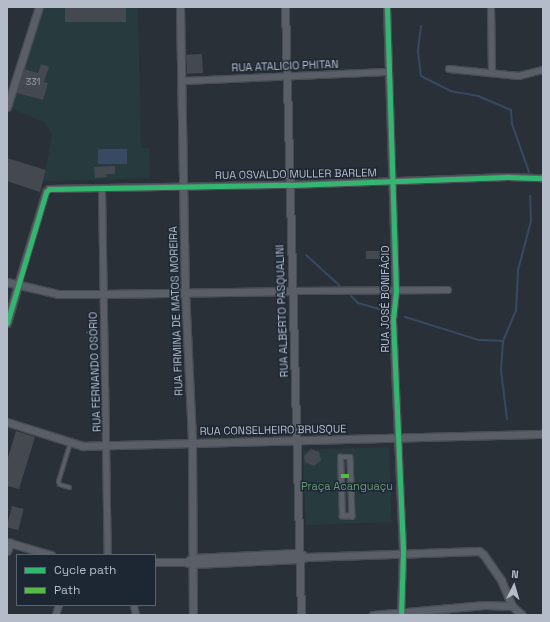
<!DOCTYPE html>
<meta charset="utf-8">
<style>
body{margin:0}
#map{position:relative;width:550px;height:622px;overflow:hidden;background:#2a3038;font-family:"Space Grotesk",sans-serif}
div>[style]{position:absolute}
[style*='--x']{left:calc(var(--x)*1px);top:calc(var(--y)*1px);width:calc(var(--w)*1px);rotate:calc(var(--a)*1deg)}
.green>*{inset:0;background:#273a3e;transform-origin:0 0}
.water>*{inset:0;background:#384963;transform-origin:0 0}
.stream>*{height:2px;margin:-1px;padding:0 1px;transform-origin:1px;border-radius:1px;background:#384963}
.building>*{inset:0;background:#444950;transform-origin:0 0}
.roads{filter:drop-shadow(1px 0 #484c53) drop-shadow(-1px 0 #484c53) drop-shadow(0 1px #484c53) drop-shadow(0 -1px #484c53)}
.service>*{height:3px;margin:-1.5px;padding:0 1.5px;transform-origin:1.5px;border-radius:1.5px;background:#5a5e66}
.pedestrian>*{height:4.5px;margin:-2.25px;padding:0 2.25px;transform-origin:2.25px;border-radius:2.25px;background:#5a5e66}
.minor>*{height:6px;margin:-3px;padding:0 3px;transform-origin:3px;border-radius:3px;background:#5a5e66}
.tertiary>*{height:7px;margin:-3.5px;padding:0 3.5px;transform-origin:3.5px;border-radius:3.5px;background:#5a5e66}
.quiet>*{height:4px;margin-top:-2px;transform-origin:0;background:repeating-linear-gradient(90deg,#58b947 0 8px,transparent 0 12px)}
.cycleway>*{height:5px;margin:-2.5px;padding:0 2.5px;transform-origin:2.5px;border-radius:2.5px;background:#33b770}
span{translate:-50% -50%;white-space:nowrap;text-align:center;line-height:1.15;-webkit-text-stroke:3px #1d2633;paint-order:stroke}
.number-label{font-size:9px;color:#989fab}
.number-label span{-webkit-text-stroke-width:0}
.street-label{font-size:11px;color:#b4bcc9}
.park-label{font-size:11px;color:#6b9a76}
.frame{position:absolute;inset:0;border:8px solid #b4bcc9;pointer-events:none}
.legend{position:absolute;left:16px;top:554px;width:140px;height:52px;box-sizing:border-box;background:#1d2633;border:1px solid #59626f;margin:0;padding:5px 7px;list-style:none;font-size:12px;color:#b4bcc9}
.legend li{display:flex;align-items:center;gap:8px;height:20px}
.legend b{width:20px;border:1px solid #59626f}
.north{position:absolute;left:494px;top:566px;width:40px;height:40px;-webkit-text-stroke:3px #1d2633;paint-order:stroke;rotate:5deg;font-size:11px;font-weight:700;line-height:16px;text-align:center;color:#b4bcc9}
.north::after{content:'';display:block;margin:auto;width:14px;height:18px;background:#b4bcc9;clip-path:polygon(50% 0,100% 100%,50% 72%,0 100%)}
</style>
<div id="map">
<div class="green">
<div style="clip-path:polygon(42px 7px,138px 7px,141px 148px,149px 148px,150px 178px,44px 181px,52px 134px,44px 122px,12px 109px)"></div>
<div style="left:389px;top:447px;width:75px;height:86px;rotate:88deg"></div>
</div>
<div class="water">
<div style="left:127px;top:149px;width:15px;height:29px;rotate:90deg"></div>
</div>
<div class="stream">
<div style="--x:421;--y:26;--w:26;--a:97"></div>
<div style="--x:418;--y:52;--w:24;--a:83"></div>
<div style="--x:421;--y:76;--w:33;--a:27"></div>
<div style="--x:450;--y:91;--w:28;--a:10"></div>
<div style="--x:478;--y:96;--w:36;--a:23"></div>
<div style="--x:511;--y:110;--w:14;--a:86"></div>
<div style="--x:512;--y:124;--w:51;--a:70.5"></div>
<div style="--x:306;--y:255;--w:45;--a:42.3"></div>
<div style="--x:351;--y:296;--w:10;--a:45"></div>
<div style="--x:358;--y:303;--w:32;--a:16"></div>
<div style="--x:405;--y:317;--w:77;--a:17.3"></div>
<div style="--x:479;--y:340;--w:23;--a:2"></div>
<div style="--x:507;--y:419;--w:49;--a:-97"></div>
<div style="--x:501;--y:370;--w:29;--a:-86"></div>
<div style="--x:503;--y:341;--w:33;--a:-67"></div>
<div style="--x:516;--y:311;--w:41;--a:-87.2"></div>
<div style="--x:518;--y:270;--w:51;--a:-75.1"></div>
<div style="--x:531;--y:221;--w:25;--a:-92"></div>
</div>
<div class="building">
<div style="left:65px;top:7px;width:61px;height:15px"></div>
<div style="left:202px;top:54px;width:19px;height:16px;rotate:87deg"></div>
<div style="clip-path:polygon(41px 64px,49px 67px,44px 82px,48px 83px,43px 100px,17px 93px,24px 69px,38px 73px)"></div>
<div style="clip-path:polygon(7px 158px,46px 170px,40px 192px,7px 181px)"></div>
<div style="clip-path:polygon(115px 166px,115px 174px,106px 174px,107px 177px,95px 178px,94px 167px)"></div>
<div style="left:366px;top:251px;width:14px;height:8px"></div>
<div style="clip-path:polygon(16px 431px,35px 437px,19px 489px,7px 486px,7px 461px)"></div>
<div style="clip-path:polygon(311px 449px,319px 452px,321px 460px,314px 466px,305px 462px,304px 456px)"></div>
<div style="left:12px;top:506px;width:12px;height:22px;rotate:14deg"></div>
</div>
<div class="roads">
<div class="service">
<div style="--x:69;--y:487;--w:10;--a:-163"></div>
<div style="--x:59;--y:484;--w:3;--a:-108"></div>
<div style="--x:58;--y:481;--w:41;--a:-72.9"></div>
</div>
<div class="pedestrian">
<div style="--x:340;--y:457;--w:10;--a:0"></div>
<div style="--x:350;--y:457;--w:59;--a:88.1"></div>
<div style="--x:352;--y:516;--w:10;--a:180"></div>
<div style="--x:342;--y:516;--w:59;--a:-91.9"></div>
</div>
<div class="minor">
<div style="--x:387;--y:7;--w:284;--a:88.2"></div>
<div style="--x:396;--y:291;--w:29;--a:96"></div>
<div style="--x:393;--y:320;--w:233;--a:87.5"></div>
<div style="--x:403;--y:553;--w:62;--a:91.8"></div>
<div style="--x:491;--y:7;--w:66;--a:89.1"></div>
<div style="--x:449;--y:69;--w:70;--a:5.7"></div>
<div style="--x:519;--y:76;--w:25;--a:-14"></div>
<div style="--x:182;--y:81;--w:207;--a:-2.5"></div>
<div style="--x:102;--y:189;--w:366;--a:89.1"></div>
<div style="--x:18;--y:285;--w:97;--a:-73.2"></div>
<div style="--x:46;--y:192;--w:4;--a:-45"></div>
<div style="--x:49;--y:189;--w:241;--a:-1"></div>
<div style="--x:290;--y:185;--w:218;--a:-2.1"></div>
<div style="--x:508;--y:177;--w:35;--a:2"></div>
<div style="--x:292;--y:291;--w:156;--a:-0.4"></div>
<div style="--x:134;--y:605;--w:10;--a:79"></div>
<div style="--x:56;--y:615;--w:10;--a:-73"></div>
</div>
<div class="tertiary">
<div style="--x:180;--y:7;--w:284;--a:89"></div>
<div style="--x:185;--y:291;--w:151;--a:87.3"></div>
<div style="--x:192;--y:442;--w:173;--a:89.7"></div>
<div style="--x:285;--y:7;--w:608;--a:88.49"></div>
<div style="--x:7;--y:107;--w:105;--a:-72.3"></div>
<div style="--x:7;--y:282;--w:52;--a:13.2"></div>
<div style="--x:58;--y:294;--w:45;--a:0"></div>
<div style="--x:103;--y:294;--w:189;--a:-0.9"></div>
<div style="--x:7;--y:323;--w:40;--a:-74"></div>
<div style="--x:7;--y:422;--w:80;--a:17.5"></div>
<div style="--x:83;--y:446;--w:460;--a:-1.5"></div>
<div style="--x:7;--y:542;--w:46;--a:16.5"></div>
<div style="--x:7;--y:551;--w:9;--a:-69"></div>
<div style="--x:189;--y:560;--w:4;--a:-27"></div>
<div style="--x:193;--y:558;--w:106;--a:-2.7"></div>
<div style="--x:299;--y:553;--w:4;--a:27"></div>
<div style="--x:155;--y:562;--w:30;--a:0"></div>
<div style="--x:185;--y:562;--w:8;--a:14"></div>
<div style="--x:193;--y:564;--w:107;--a:-2.7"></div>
<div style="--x:300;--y:559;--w:7;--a:-16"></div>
<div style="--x:307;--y:557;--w:172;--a:-2"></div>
<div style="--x:479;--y:551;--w:5;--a:37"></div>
<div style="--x:483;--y:554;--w:32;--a:55"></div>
<div style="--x:501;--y:580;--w:28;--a:67"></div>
<div style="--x:512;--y:606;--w:13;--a:42"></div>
<div style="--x:373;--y:615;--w:112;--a:-5.1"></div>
<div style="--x:485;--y:605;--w:27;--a:2"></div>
</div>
</div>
<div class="quiet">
<div style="--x:341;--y:476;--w:10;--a:0"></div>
<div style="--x:341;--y:488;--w:10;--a:-6"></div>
</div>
<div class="cycleway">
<div style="--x:387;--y:7;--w:284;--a:88.2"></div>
<div style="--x:396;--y:291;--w:29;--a:96"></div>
<div style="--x:393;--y:320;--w:233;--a:87.5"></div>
<div style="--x:403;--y:553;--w:62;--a:91.8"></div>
<div style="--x:7;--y:323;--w:137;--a:-73.4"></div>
<div style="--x:46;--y:192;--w:4;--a:-45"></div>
<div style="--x:49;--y:189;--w:241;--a:-1"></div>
<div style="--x:290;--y:185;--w:218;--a:-2.1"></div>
<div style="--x:508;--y:177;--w:35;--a:2"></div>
</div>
<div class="number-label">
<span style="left:33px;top:82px">331</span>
</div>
<div class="street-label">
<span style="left:285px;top:66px;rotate:-2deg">RUA ATALICIO PHITAN</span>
<span style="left:296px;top:174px;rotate:-1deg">RUA OSVALDO MULLER BARLEM</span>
<span style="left:385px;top:299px;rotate:-90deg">RUA JOSÉ BONIFÁCIO</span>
<span style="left:176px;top:311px;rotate:-92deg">RUA FIRMINA DE MATOS MOREIRA</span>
<span style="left:282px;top:311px;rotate:-92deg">RUA ALBERTO PASQUALINI</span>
<span style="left:95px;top:372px;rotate:-92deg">RUA FERNANDO OSÓRIO</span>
<span style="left:273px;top:430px;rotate:-1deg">RUA CONSELHEIRO BRUSQUE</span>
</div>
<div class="park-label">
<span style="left:347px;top:486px">Praça Acanguaçu</span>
</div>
<div class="frame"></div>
<ul class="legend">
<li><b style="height:5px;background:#33b770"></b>Cycle path</li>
<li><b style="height:5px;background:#58b947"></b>Path</li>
</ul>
<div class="north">N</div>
</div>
